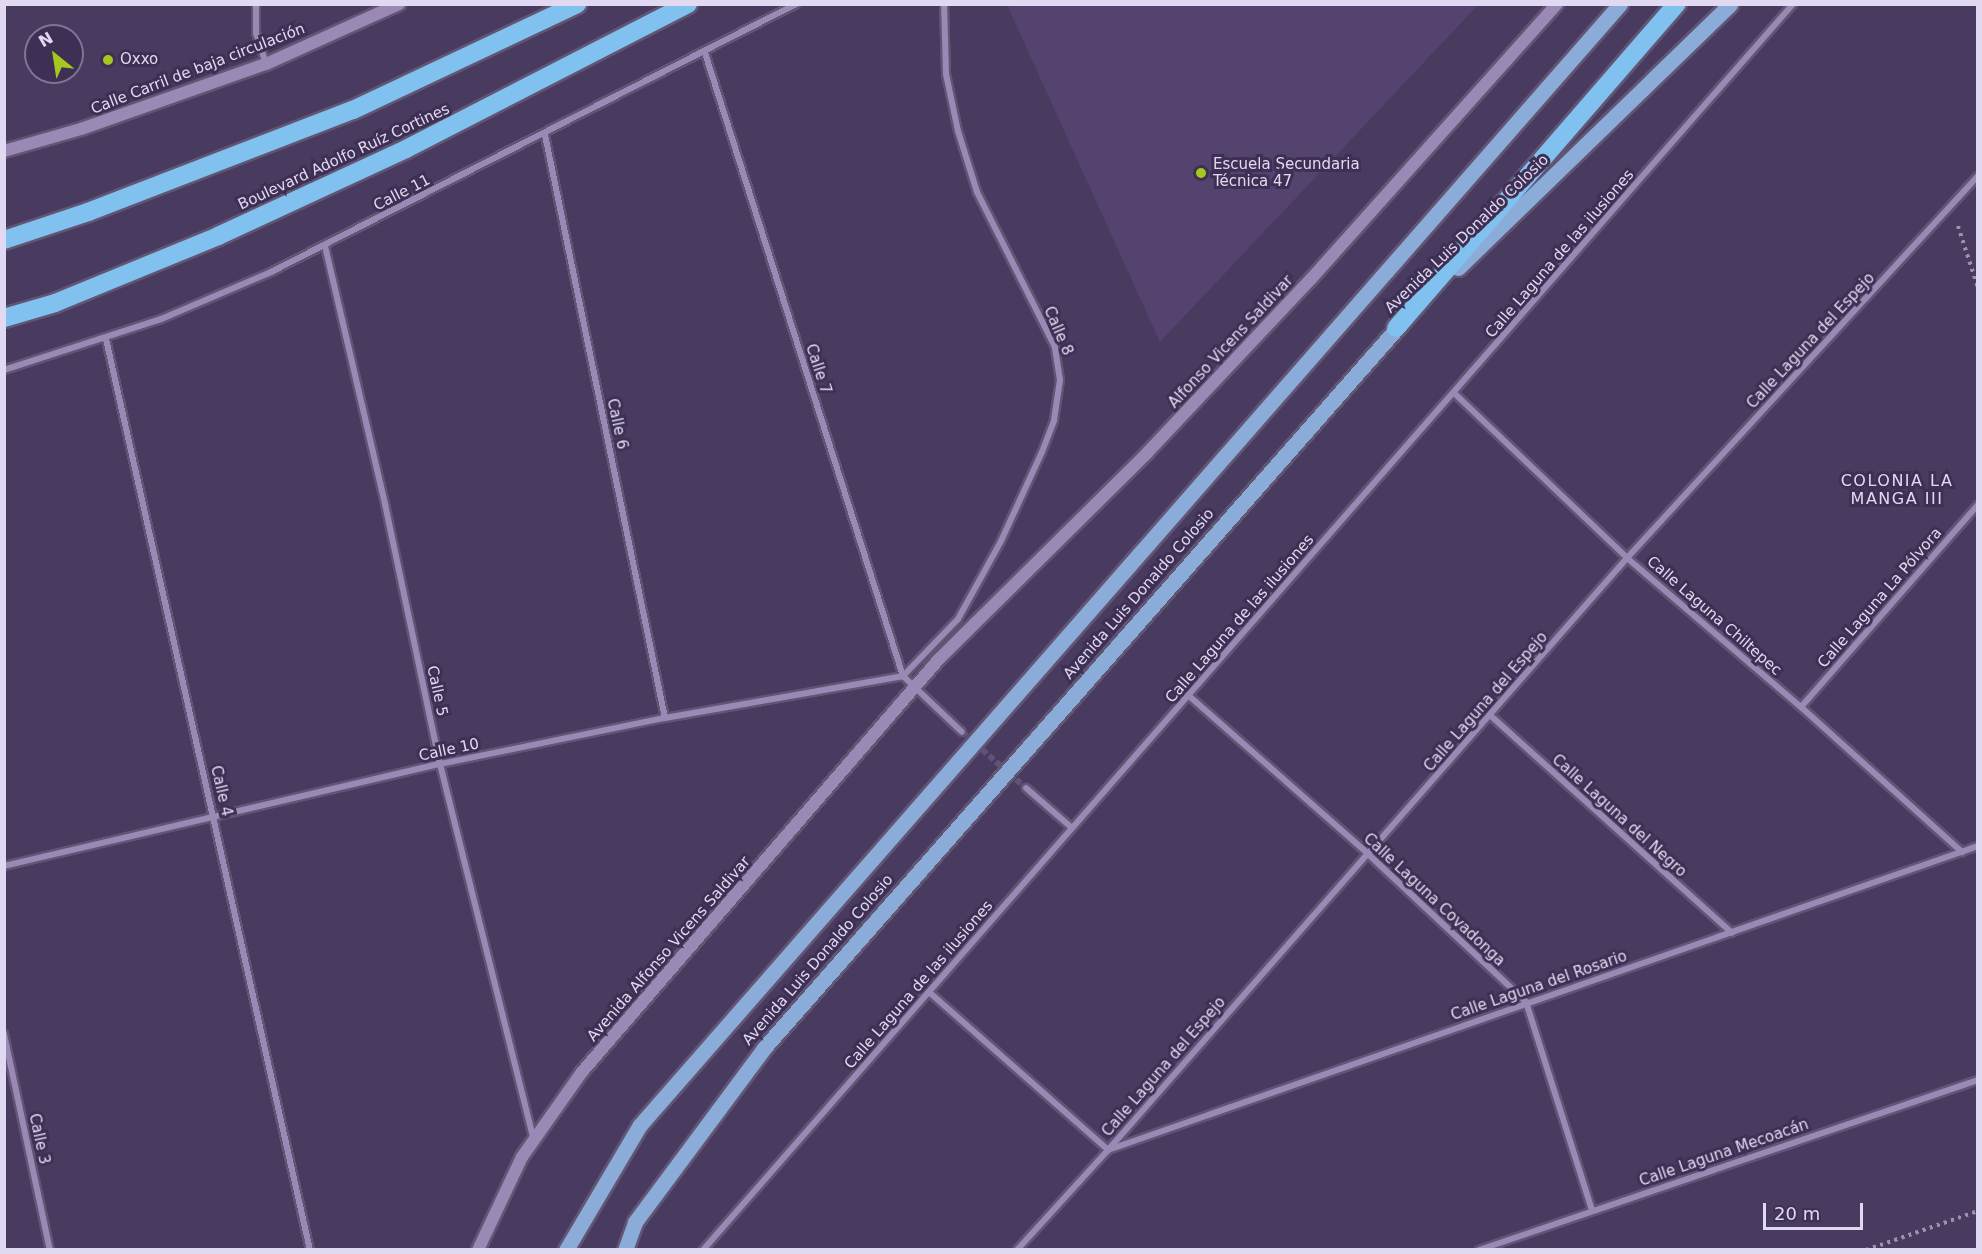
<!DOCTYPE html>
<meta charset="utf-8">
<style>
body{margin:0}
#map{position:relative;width:1982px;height:1254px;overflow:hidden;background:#493a60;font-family:"DejaVu Sans",sans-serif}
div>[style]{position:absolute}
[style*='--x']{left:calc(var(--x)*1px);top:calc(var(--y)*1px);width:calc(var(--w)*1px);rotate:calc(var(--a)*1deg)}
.built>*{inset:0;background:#54436f}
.street-tunnel>*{height:6px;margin-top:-3px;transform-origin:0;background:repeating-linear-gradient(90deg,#605276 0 6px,transparent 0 9px)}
.path>*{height:4px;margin-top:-2px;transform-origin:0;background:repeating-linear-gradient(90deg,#9c91af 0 3px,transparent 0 7.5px)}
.roads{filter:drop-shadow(2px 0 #615574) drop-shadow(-2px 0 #615574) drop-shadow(0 2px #615574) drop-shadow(0 -2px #615574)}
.street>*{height:6px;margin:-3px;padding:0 3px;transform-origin:3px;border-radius:3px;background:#9989b4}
.secondary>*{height:12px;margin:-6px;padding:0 6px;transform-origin:6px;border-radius:6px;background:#9989b4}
.primary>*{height:15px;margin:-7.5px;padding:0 7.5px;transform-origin:7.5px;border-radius:7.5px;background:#8babd8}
.highway>*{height:18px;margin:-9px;padding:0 9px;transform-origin:9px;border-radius:9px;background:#81c1f0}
.dots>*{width:16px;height:16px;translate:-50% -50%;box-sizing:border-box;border:3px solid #3e3055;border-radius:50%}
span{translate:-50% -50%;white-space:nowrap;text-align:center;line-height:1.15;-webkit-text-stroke:6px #3e3055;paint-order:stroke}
.poi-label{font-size:15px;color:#e1d9f1}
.left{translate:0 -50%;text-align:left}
.street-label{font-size:15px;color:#e1d9f1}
.neighbourhood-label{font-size:16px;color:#e1d9f1;letter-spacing:1.5px}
.frame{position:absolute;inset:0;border:6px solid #e1d9f1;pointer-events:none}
.north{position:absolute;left:24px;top:24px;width:60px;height:60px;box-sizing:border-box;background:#3e3055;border:2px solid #7f7493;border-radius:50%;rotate:330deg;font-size:16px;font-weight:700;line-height:24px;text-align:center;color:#e1d9f1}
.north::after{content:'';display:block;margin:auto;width:21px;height:27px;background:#a7c71e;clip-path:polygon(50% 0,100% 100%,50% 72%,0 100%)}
.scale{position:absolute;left:1763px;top:1203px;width:100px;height:27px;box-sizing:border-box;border:3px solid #e1d9f1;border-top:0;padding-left:8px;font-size:18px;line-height:21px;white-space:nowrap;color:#e1d9f1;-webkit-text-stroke:4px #3e3055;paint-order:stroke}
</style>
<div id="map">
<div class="built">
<div style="clip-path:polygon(1007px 5px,1478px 5px,1160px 342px)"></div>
</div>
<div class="street-tunnel">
<div style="--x:962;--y:732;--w:85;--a:41.2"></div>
</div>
<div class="path">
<div style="--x:1958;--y:226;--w:65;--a:72.1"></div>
<div style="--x:1866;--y:1250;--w:119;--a:-19.2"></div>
</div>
<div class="roads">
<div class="street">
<div style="--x:256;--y:4;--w:29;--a:90"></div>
<div style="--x:256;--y:33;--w:33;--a:72"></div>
<div style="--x:705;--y:53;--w:654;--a:72.37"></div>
<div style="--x:903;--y:676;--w:81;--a:43.5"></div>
<div style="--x:545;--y:135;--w:595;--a:78.37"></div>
<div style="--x:325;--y:246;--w:265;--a:76.9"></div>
<div style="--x:385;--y:504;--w:266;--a:78.1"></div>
<div style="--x:440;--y:764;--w:385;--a:76"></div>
<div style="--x:106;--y:339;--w:934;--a:77.38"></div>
<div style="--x:4;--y:370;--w:165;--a:-18"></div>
<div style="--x:161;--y:319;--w:120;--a:-23.1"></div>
<div style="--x:271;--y:272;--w:589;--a:-27.04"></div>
<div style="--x:1455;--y:394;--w:238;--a:43.6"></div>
<div style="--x:1627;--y:558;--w:229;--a:40.6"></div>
<div style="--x:1801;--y:707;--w:217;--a:42"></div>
<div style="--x:1188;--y:695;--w:239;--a:41.4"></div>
<div style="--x:1367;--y:853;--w:218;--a:43.1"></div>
<div style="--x:1526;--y:1002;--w:218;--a:72.4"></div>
<div style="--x:1801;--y:707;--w:269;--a:-48.8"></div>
<div style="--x:1491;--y:716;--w:324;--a:42"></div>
<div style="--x:1026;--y:788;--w:61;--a:41"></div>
<div style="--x:4;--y:866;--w:448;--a:-13.2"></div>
<div style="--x:440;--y:764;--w:230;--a:-11.6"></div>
<div style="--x:665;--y:718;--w:242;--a:-10"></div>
<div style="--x:903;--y:676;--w:79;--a:-46"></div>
<div style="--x:958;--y:619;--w:89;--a:-61.1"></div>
<div style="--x:1001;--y:541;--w:98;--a:-65.3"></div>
<div style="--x:1042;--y:452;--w:34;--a:-69"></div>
<div style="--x:1054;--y:420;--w:40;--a:-81.5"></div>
<div style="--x:1060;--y:380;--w:33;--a:-99"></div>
<div style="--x:1055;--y:347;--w:174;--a:-116.7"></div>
<div style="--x:977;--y:192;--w:64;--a:-107.3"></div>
<div style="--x:958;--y:131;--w:58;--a:-101.9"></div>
<div style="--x:946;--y:74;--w:70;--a:-91.6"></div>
<div style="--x:929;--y:992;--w:239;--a:41.4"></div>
<div style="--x:1108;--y:1150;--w:922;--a:-19.26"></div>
<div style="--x:4;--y:1034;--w:221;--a:78"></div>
<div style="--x:703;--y:1250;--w:1655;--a:-48.82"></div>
<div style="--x:1017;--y:1250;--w:135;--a:-47.7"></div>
<div style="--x:1108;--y:1150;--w:787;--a:-48.76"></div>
<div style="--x:1627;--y:558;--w:519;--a:-47.42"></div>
<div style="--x:1479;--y:1250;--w:527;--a:-18.81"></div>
</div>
<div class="secondary">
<div style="--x:4;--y:151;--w:80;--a:-15.9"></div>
<div style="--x:81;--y:129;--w:196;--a:-19.4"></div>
<div style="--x:266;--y:64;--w:146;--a:-24.3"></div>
<div style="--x:478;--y:1250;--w:103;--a:-64.7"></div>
<div style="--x:522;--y:1157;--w:104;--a:-54.8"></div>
<div style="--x:582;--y:1072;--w:546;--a:-49.16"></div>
<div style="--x:939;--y:659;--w:293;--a:-44.7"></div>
<div style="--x:1147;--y:453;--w:239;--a:-46.7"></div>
<div style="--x:1311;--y:279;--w:369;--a:-48.2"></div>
</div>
<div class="primary">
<div style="--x:1458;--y:268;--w:379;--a:-44.1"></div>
<div style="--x:566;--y:1250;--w:145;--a:-59.4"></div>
<div style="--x:640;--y:1125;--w:1489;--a:-48.84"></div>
<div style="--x:625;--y:1250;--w:30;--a:-70"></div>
<div style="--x:635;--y:1222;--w:217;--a:-53.4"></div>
<div style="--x:764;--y:1048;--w:969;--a:-48.68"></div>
</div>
<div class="highway">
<div style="--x:4;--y:240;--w:89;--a:-18.4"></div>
<div style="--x:88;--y:212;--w:284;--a:-21.1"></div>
<div style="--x:353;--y:110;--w:248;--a:-25.3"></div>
<div style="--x:4;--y:318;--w:53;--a:-16.4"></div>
<div style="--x:55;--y:303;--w:176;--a:-22.3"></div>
<div style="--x:218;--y:236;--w:207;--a:-24.8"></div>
<div style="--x:406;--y:149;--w:317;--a:-27.2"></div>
<div style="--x:1396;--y:328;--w:429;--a:-49.1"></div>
</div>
</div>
<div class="dots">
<div style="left:108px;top:60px;background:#a7c71e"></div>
<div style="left:1201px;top:173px;background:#a7c71e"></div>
</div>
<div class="poi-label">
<span class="left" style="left:120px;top:60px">Oxxo</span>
<span class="left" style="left:1213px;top:173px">Escuela Secundaria<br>Técnica 47</span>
</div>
<div class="street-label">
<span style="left:198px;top:69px;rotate:-21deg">Calle Carril de baja circulación</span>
<span style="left:344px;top:157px;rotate:-25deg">Boulevard Adolfo Ruíz Cortines</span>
<span style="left:402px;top:193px;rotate:-27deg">Calle 11</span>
<span style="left:1467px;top:234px;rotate:-44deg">Avenida Luis Donaldo Colosio</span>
<span style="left:1560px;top:254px;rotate:-49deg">Calle Laguna de las ilusiones</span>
<span style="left:1058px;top:331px;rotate:67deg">Calle 8</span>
<span style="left:1811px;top:341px;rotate:-47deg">Calle Laguna del Espejo</span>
<span style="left:1231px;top:342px;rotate:-47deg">Alfonso Vicens Saldivar</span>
<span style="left:818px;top:369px;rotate:72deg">Calle 7</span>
<span style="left:617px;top:424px;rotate:78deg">Calle 6</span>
<span style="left:1139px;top:594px;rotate:-49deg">Avenida Luis Donaldo Colosio</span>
<span style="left:1880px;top:598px;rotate:-49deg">Calle Laguna La Pólvora</span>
<span style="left:1714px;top:616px;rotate:41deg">Calle Laguna Chiltepec</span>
<span style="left:1240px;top:619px;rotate:-49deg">Calle Laguna de las ilusiones</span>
<span style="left:437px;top:691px;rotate:78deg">Calle 5</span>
<span style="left:1486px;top:702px;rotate:-49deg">Calle Laguna del Espejo</span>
<span style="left:449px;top:750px;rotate:-12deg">Calle 10</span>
<span style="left:221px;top:791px;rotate:77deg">Calle 4</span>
<span style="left:1619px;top:816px;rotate:42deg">Calle Laguna del Negro</span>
<span style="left:1434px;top:900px;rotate:43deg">Calle Laguna Covadonga</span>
<span style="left:669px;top:949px;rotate:-49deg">Avenida Alfonso Vicens Saldivar</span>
<span style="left:818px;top:960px;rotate:-49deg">Avenida Luis Donaldo Colosio</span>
<span style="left:919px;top:985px;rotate:-49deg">Calle Laguna de las ilusiones</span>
<span style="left:1539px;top:986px;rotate:-19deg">Calle Laguna del Rosario</span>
<span style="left:1164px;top:1067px;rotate:-49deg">Calle Laguna del Espejo</span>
<span style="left:39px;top:1139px;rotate:78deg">Calle 3</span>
<span style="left:1724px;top:1153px;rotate:-19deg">Calle Laguna Mecoacán</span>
</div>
<div class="neighbourhood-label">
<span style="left:1897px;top:490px">COLONIA LA<br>MANGA III</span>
</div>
<div class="frame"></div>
<div class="north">N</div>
<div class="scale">20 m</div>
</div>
